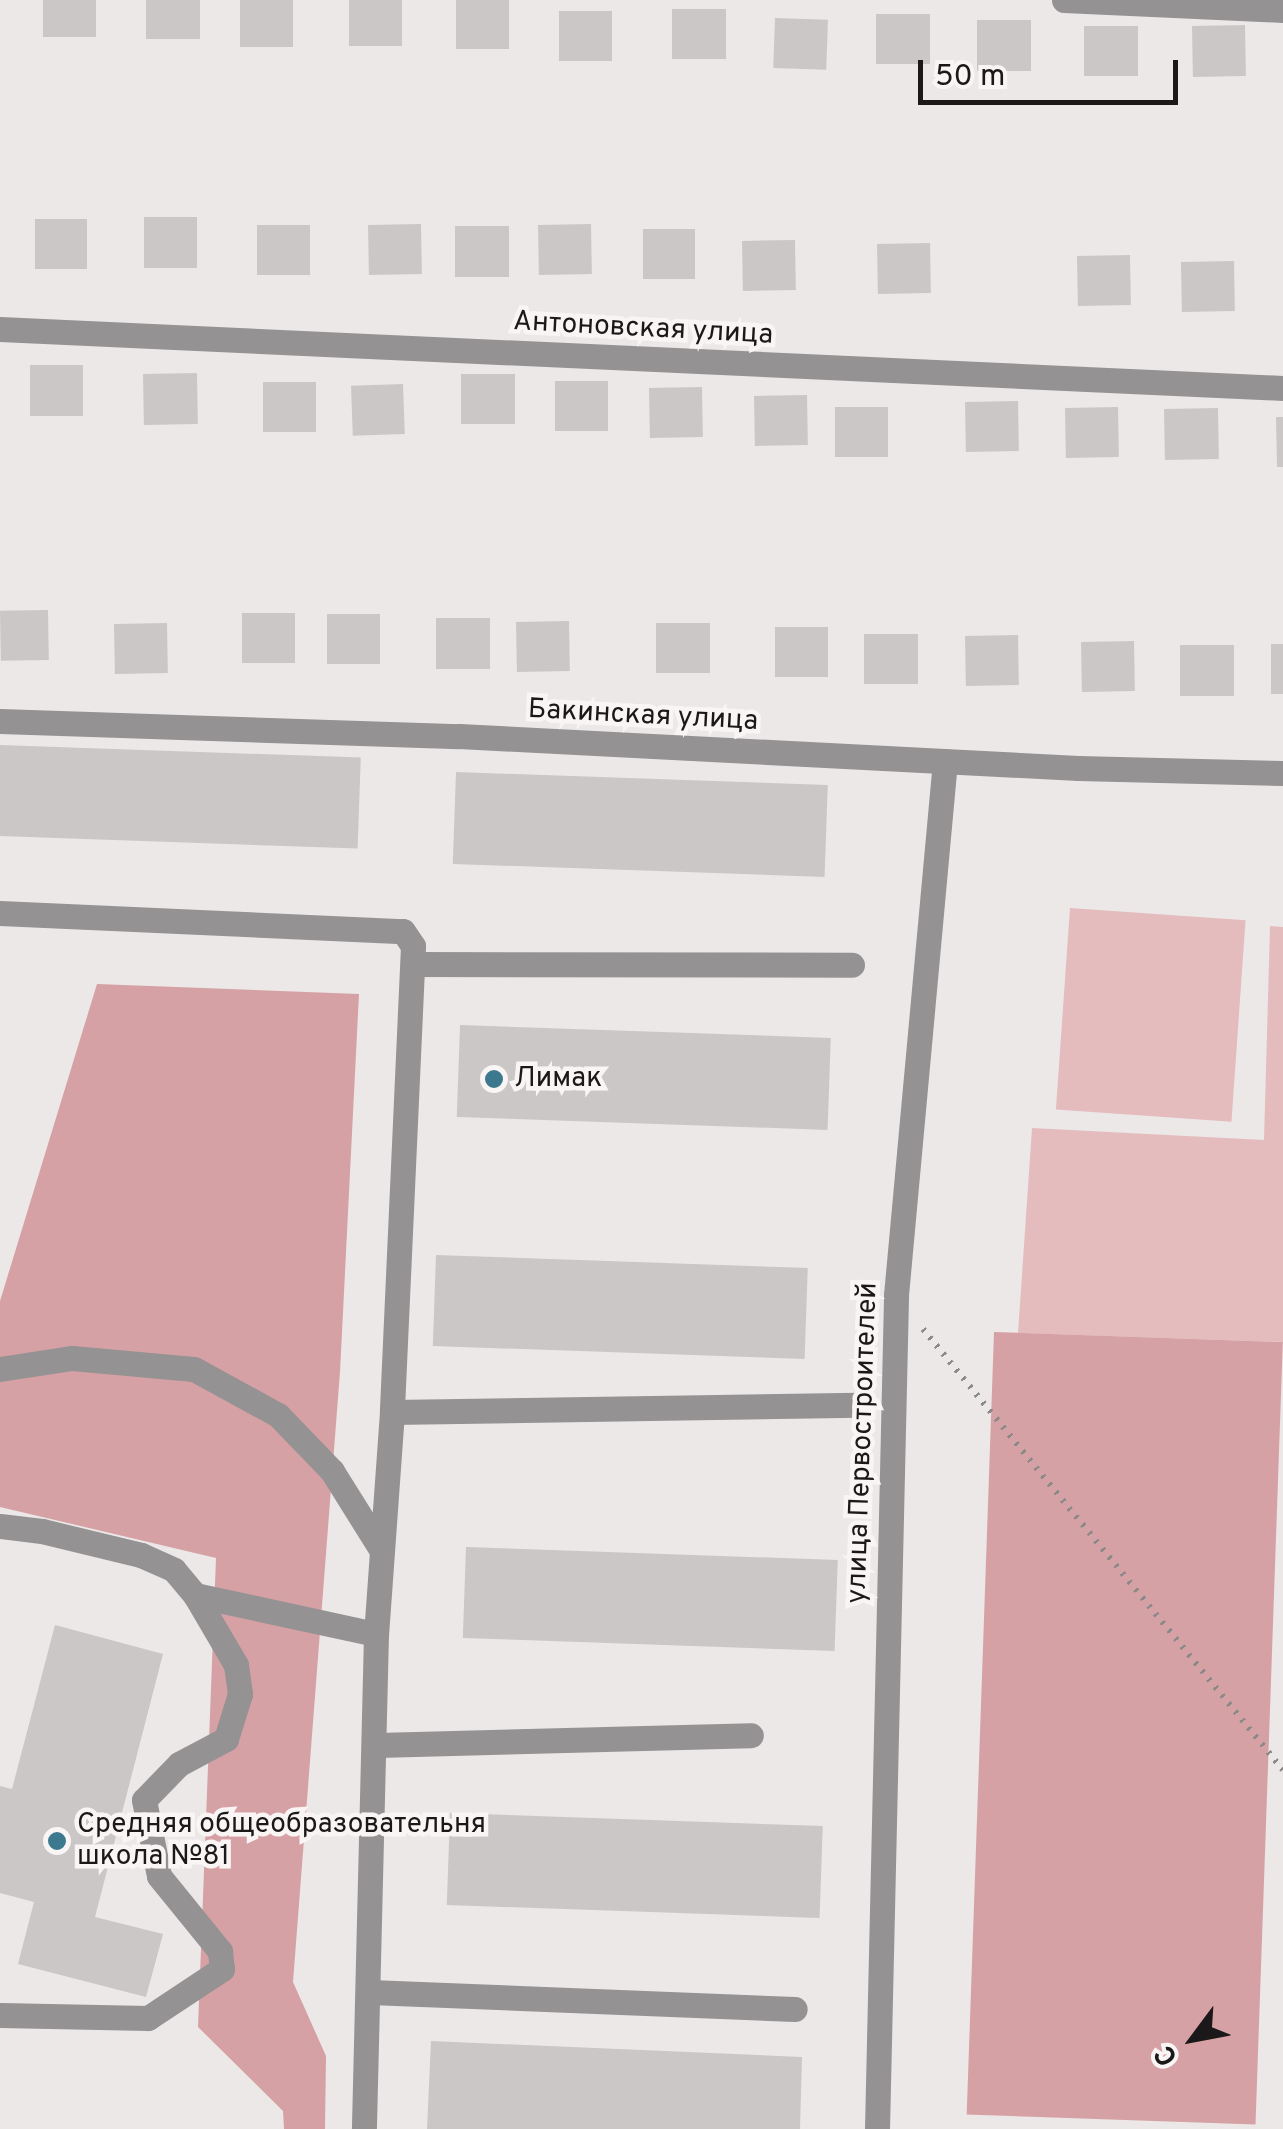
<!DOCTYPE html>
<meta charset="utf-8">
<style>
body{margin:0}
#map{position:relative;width:1283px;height:2129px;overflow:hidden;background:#ece8e8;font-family:Overpass,sans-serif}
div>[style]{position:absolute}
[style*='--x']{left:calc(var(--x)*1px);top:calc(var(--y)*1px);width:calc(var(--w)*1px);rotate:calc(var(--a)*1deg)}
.green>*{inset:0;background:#e5bcbe;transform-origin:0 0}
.forest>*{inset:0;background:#d6a1a4;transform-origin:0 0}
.building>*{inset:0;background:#cbc7c7;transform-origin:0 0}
.path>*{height:6px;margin-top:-3px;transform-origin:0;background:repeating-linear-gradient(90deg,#8c8989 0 2.5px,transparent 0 10.5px)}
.minor>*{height:25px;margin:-12.5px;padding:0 12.5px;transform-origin:12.5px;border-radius:12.5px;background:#949293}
.dots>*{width:28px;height:28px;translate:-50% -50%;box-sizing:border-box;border:5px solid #f9f5f5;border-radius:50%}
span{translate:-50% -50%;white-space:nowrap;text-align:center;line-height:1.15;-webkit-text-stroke:9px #f9f5f5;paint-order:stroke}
.street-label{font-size:28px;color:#1a1818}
.poi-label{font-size:28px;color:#1a1818}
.left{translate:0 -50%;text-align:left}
.north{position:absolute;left:1143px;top:1989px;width:100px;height:100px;-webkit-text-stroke:8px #f9f5f5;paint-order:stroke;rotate:238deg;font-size:28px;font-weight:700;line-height:40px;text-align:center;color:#1a1818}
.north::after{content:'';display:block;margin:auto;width:35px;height:45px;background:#1a1818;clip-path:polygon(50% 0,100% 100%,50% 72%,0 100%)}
.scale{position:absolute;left:918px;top:60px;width:260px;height:45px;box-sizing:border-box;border:5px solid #1a1818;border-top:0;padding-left:12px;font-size:30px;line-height:35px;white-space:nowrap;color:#1a1818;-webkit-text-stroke:8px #f9f5f5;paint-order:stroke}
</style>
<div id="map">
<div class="green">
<div style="left:1070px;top:908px;width:176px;height:202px;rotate:4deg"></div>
<div style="clip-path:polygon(1270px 926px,1283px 927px,1283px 1342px,1018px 1333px,1032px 1128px,1264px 1140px)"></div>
</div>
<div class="forest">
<div style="clip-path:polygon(97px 984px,359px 994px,340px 1372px,293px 1982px,326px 2056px,325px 2129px,284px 2129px,283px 2111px,198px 2027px,216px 1558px,0 1507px,0 1301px)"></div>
<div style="left:994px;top:1332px;width:289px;height:783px;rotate:2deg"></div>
</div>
<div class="building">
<div style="left:43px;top:0;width:53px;height:37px"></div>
<div style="left:146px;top:0;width:54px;height:39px"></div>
<div style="left:240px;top:0;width:53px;height:47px"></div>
<div style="left:349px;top:0;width:53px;height:46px"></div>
<div style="left:456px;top:0;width:53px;height:49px"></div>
<div style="left:726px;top:9px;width:50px;height:54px;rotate:90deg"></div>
<div style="left:559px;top:11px;width:53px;height:50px"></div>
<div style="left:930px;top:14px;width:50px;height:54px;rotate:90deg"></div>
<div style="left:775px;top:18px;width:53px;height:50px;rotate:2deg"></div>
<div style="left:1031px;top:20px;width:51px;height:54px;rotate:90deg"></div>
<div style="left:1245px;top:25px;width:51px;height:53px;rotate:89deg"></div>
<div style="left:1138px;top:26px;width:50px;height:54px;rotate:90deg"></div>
<div style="left:144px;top:217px;width:53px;height:51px"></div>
<div style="left:35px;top:219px;width:52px;height:50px"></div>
<div style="left:421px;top:224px;width:50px;height:53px;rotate:89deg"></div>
<div style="left:591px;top:224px;width:50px;height:53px;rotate:89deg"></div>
<div style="left:257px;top:225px;width:53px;height:50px"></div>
<div style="left:509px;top:226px;width:51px;height:54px;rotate:90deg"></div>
<div style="left:643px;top:229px;width:52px;height:50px"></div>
<div style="left:795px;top:240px;width:50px;height:53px;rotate:89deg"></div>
<div style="left:930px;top:243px;width:50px;height:53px;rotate:89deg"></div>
<div style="left:1130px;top:255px;width:50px;height:53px;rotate:89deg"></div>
<div style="left:1234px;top:261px;width:50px;height:53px;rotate:89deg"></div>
<div style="left:30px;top:365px;width:53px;height:51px"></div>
<div style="left:197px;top:373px;width:51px;height:54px;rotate:89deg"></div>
<div style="left:515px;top:374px;width:50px;height:54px;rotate:90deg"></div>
<div style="left:555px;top:381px;width:53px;height:50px"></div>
<div style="left:263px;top:382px;width:53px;height:50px"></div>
<div style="left:403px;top:384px;width:50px;height:52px;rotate:88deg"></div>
<div style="left:702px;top:387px;width:50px;height:53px;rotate:89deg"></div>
<div style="left:807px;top:395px;width:50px;height:53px;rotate:89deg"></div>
<div style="left:1018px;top:401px;width:50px;height:53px;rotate:89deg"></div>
<div style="left:835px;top:407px;width:53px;height:50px"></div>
<div style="left:1118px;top:407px;width:50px;height:53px;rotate:89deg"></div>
<div style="left:1218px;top:408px;width:51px;height:54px;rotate:89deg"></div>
<div style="clip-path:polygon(1276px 417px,1283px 417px,1283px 467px,1277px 467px)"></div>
<div style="left:48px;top:610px;width:50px;height:48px;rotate:89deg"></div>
<div style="left:242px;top:613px;width:53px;height:50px"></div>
<div style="left:327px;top:614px;width:53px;height:50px"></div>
<div style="left:490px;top:618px;width:51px;height:54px;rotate:90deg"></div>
<div style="left:569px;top:621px;width:50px;height:53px;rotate:89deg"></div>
<div style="left:167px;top:623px;width:50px;height:53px;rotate:89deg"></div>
<div style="left:710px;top:623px;width:50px;height:54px;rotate:90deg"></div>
<div style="left:775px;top:627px;width:53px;height:50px"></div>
<div style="left:918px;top:634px;width:50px;height:54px;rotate:90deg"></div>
<div style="left:1018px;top:635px;width:50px;height:53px;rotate:89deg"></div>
<div style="left:1134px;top:641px;width:50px;height:53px;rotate:89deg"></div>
<div style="left:1271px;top:644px;width:12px;height:50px"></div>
<div style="left:1234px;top:645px;width:51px;height:54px;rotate:90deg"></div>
<div style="left:0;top:745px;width:361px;height:91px;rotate:2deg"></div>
<div style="left:456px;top:772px;width:372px;height:92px;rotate:2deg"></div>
<div style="left:460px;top:1025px;width:371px;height:92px;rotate:2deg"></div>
<div style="left:436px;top:1255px;width:372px;height:91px;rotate:2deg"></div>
<div style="left:466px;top:1547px;width:372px;height:91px;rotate:2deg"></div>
<div style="clip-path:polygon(55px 1625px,163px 1654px,95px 1917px,163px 1934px,146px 1997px,18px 1964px,34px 1902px,0 1893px,0 1786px,12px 1789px)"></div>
<div style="left:450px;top:1813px;width:373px;height:92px;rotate:2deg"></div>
<div style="clip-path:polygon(431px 2041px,802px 2057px,800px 2129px,427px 2129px)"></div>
</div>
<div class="path">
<div style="--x:923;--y:1329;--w:569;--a:50.77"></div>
</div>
<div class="minor">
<div style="--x:1064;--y:0;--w:219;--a:2.6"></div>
<div style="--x:0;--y:329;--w:1284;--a:2.63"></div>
<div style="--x:0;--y:721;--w:459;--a:1.9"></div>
<div style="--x:459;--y:736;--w:620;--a:2.96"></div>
<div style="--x:1078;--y:768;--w:205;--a:1.4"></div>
<div style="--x:0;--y:913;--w:403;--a:2.6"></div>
<div style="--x:403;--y:931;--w:18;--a:56"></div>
<div style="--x:413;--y:946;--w:466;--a:92.6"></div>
<div style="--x:392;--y:1412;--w:223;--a:94.1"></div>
<div style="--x:376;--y:1634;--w:495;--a:91.4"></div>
<div style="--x:414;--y:964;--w:438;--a:0.1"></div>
<div style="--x:0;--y:1369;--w:73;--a:-8.7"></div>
<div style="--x:72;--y:1358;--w:122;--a:5.2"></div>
<div style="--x:194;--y:1369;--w:96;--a:28.7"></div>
<div style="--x:278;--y:1415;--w:78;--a:46"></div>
<div style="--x:332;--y:1471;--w:94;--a:58"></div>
<div style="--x:392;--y:1412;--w:467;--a:-0.9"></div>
<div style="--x:0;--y:1526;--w:42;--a:6.8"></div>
<div style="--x:42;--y:1531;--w:102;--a:13.6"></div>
<div style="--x:141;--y:1555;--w:36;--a:24"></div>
<div style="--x:174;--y:1570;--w:33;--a:50"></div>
<div style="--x:195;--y:1595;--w:81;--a:59.6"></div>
<div style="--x:236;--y:1665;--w:29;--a:82"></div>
<div style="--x:240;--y:1694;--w:47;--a:107.3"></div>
<div style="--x:226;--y:1739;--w:53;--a:152"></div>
<div style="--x:179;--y:1764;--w:50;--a:134.2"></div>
<div style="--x:144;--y:1800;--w:77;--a:78.8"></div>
<div style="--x:159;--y:1876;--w:97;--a:50.9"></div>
<div style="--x:220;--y:1951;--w:18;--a:84"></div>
<div style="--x:222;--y:1969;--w:89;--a:146.5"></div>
<div style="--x:148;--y:2018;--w:148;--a:-178.8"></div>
<div style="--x:195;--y:1595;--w:185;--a:12.2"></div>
<div style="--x:377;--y:1745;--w:374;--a:-1.5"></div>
<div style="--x:370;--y:1992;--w:425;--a:2.3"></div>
<div style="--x:877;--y:2129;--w:834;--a:-88.69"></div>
<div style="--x:896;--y:1295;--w:536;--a:-84.76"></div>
</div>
<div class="dots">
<div style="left:494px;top:1079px;background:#3c798f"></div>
<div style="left:57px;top:1841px;background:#3c798f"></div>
</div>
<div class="street-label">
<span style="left:643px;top:329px;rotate:3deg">Антоновская улица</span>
<span style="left:643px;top:716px;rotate:3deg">Бакинская улица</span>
<span style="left:863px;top:1443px;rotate:-88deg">улица Первостроителей</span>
</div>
<div class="poi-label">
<span class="left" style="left:514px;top:1079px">Лимак</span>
<span class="left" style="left:77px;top:1841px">Средняя общеобразовательня<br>школа №81</span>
</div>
<div class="north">С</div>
<div class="scale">50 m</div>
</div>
